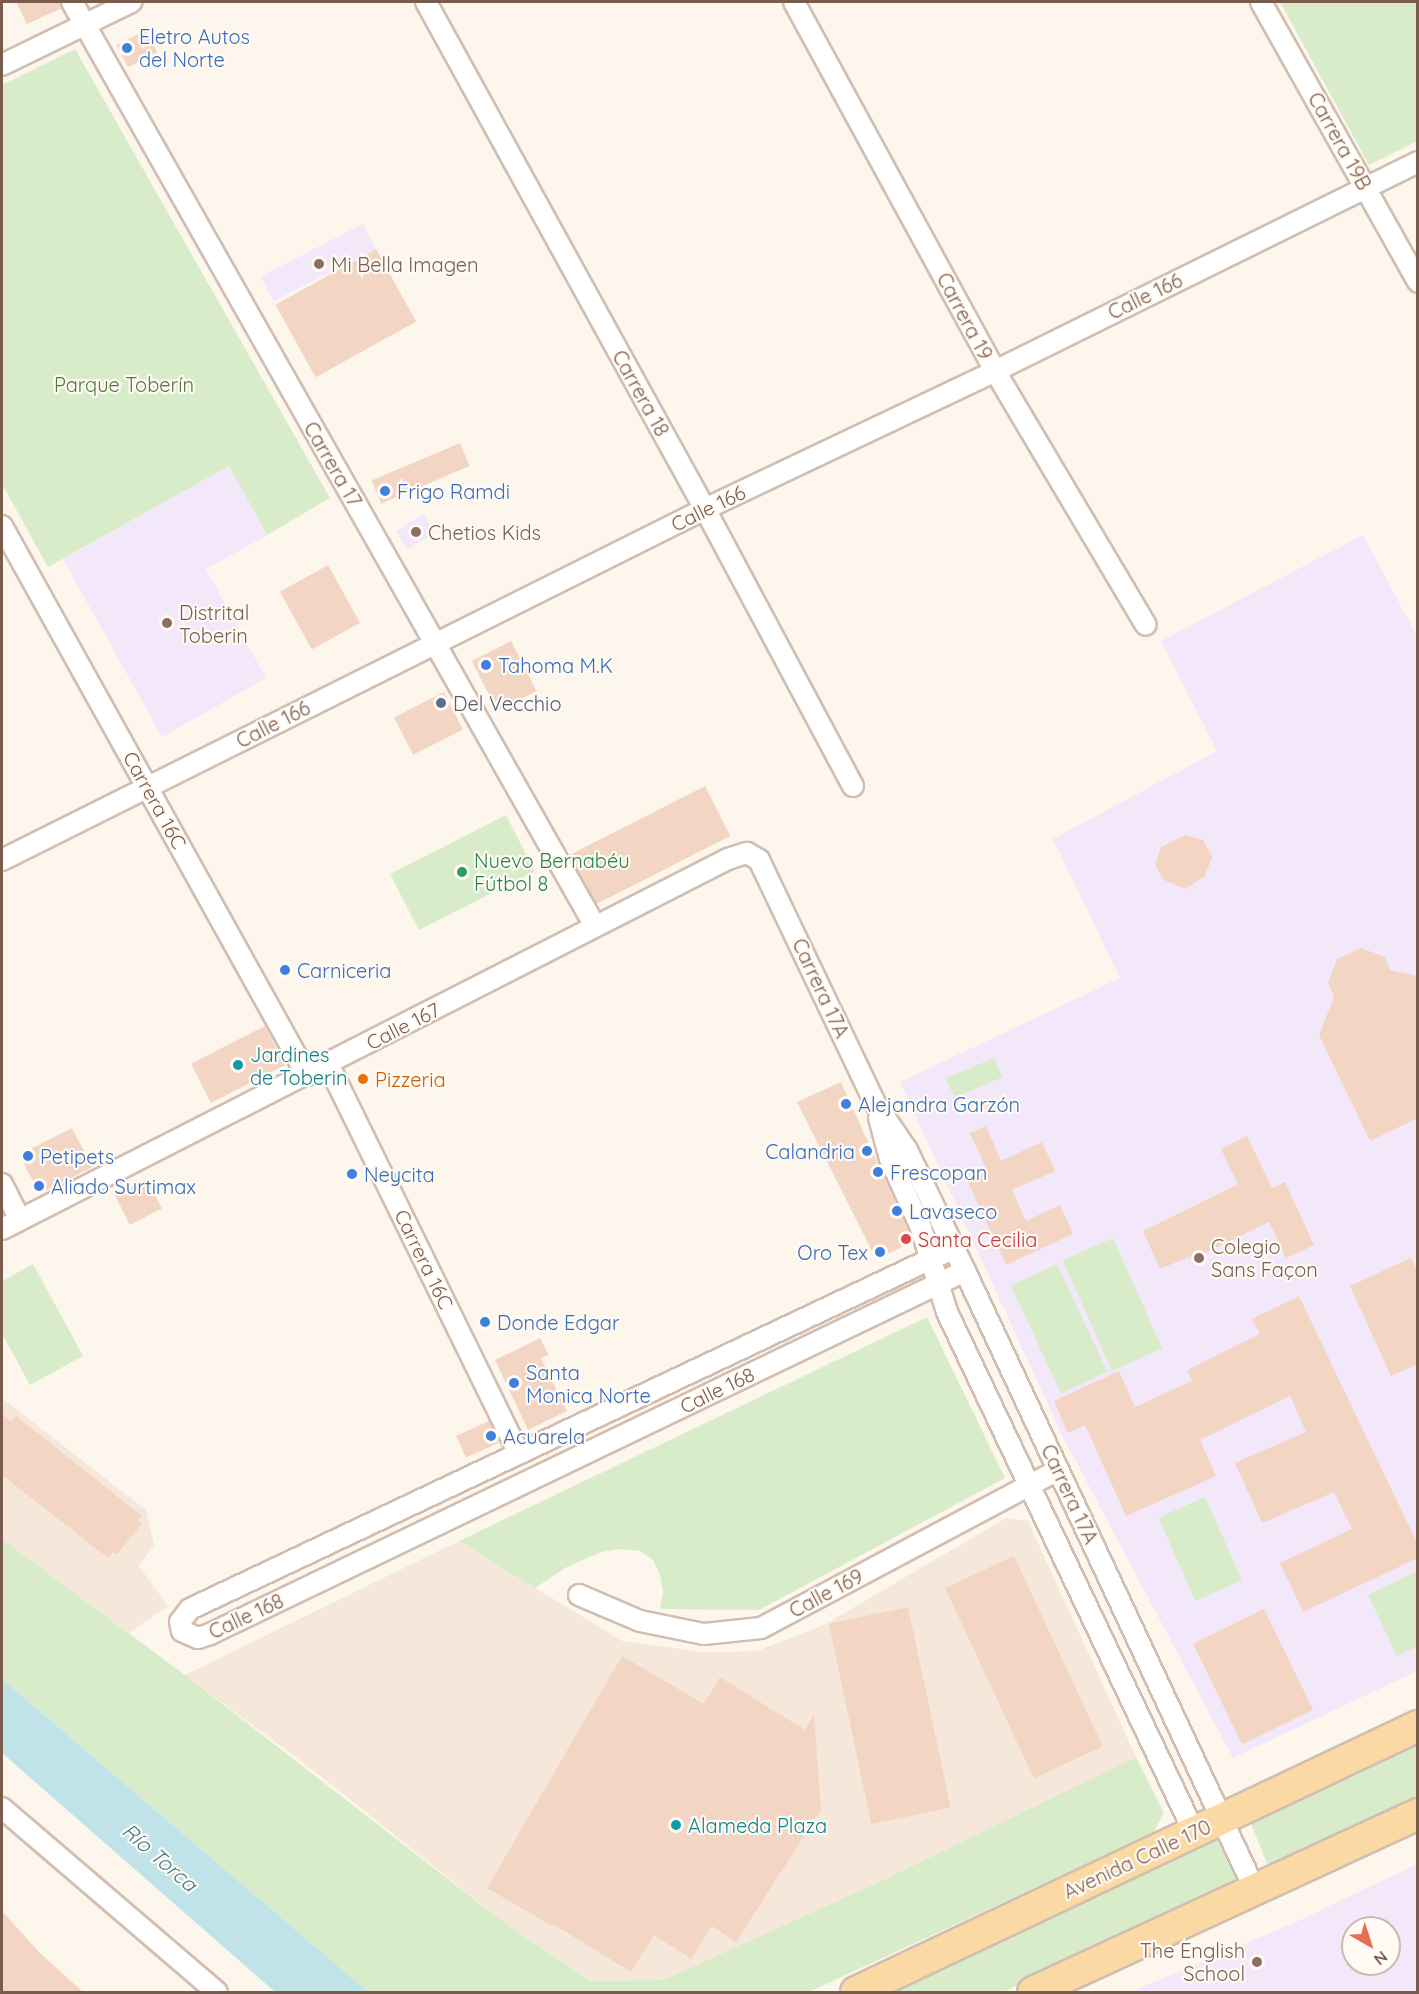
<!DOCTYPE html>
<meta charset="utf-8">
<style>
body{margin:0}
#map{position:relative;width:1419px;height:1994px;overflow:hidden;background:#fdf6ec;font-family:Quicksand,sans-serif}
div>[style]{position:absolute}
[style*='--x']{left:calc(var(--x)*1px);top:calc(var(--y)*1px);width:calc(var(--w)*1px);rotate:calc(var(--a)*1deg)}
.residential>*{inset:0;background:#f5e8da}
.education>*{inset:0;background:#f3e8fa;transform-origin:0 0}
.green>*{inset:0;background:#d8ecc9;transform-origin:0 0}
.water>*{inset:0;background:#bfe3e8}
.building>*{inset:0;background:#f3d5c3;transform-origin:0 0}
.roads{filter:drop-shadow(2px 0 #d1beb0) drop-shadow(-2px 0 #d1beb0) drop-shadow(0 2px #d1beb0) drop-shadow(0 -2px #d1beb0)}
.street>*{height:20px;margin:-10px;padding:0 10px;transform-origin:10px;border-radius:10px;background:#fff}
.primary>*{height:30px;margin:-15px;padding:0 15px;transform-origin:15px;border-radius:15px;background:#fbd9a5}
.dots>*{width:16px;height:16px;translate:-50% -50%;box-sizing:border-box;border:3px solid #fffaf3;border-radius:50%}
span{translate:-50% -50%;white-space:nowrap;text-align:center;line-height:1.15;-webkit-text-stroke:4.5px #fffaf3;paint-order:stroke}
.shop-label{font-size:20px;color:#366cbe}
.left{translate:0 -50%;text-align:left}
.right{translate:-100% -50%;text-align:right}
.street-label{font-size:20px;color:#7a5c4d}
.education-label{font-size:20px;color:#785e54}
.park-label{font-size:20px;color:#537a41}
.service-label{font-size:20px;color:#4e5e75}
.leisure-label{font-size:20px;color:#27864d}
.culture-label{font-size:20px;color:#0d838f}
.food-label{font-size:20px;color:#c56008}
.health-label{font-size:20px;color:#be3a42}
.water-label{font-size:21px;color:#437c86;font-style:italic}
.frame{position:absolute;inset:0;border:3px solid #7a5c4d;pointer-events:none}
.north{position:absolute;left:1341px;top:1916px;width:60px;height:60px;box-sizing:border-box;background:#fffaf3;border:2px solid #cabbb1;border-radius:50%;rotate:141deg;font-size:16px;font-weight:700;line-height:24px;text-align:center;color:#7a5c4d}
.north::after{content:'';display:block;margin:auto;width:21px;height:27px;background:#e76f51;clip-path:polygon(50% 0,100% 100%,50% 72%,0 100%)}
</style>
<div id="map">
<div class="residential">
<div style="clip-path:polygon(2px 1398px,146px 1510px,154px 1545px,139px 1566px,168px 1606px,129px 1633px,2px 1539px)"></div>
<div style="clip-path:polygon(1006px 1518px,1028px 1521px,1136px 1757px,881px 1881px,663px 1980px,591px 1981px,506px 1924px,318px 1774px,185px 1675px,459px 1541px,622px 1641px,703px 1652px,757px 1651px,824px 1625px)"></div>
</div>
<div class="education">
<div style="left:363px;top:224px;width:28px;height:115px;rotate:63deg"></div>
<div style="clip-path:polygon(229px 466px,267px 535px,206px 569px,266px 678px,162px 737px,63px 559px)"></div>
<div style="left:423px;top:514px;width:22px;height:32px;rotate:58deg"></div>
<div style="clip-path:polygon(1363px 535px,1418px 638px,1417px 1671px,1233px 1758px,1062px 1435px,900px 1082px,1120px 978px,1053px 839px,1217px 751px,1161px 641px)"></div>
<div style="clip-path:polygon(evenodd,1417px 1864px,1417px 1992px,1130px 1992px,1294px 1923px,1417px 1864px,1353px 1928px,1389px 1928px,1389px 1964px,1353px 1964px,1353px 1928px)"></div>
</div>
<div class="green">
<div style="clip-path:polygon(1280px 2px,1417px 2px,1417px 141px,1369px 165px)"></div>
<div style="clip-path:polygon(75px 49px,330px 498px,267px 535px,229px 466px,48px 567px,2px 484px,2px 85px)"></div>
<div style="left:506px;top:815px;width:63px;height:130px;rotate:63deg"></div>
<div style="left:994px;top:1058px;width:21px;height:52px;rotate:67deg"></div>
<div style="left:1113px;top:1238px;width:121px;height:55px;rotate:66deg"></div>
<div style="clip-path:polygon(33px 1264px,83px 1356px,30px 1385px,2px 1334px,2px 1281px)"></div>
<div style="left:1057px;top:1264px;width:119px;height:51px;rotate:65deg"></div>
<div style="clip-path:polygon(927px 1317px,1005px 1478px,759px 1610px,660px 1609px,663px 1591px,660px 1575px,653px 1560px,640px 1551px,620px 1549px,601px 1552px,565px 1568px,535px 1588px,459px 1541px)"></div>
<div style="left:1205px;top:1497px;width:91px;height:51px;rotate:66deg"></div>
<div style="clip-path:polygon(2px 1539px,185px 1675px,506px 1924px,591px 1981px,663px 1980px,881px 1881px,1136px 1757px,1164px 1813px,1153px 1833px,809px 1992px,368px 1992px,2px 1679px)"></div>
<div style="clip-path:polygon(1417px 1571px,1417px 1647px,1397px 1656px,1368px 1595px)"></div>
<div style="clip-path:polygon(1417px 1738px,1417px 1797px,1274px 1866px,1267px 1863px,1250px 1822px,1254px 1816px)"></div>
<div style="clip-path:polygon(1211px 1836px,1217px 1839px,1236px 1879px,1232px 1886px,1003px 1992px,881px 1992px)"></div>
</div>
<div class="water">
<div style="clip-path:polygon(2px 1679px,368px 1992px,275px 1992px,2px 1753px)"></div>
</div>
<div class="building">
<div style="clip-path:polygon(16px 2px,60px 2px,62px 8px,27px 24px)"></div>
<div style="left:146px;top:30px;width:25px;height:33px;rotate:63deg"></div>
<div style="left:376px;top:249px;width:83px;height:115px;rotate:61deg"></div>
<div style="left:460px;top:443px;width:25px;height:96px;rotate:67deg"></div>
<div style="left:328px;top:565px;width:66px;height:55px;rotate:61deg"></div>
<div style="left:511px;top:641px;width:56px;height:44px;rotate:63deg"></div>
<div style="left:444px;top:692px;width:42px;height:56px;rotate:63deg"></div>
<div style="left:705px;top:786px;width:56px;height:153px;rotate:63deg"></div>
<div style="clip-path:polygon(1186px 835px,1203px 840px,1212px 857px,1205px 876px,1185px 889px,1164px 880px,1155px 865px,1161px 847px)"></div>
<div style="clip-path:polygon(1361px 948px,1385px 957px,1390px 970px,1418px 976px,1418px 1118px,1370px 1141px,1319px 1035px,1334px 997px,1328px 983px,1337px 959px)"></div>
<div style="left:265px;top:1026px;width:44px;height:83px;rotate:63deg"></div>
<div style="clip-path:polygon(841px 1082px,913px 1242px,876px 1259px,797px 1102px)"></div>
<div style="clip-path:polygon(986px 1126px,1001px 1161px,1042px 1142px,1055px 1171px,1012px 1190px,1026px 1221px,1060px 1205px,1073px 1234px,1006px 1265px,966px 1178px,986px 1168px,970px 1133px)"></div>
<div style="left:72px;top:1128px;width:44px;height:59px;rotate:63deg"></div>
<div style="clip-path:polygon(1247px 1136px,1272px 1188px,1285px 1182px,1314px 1245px,1286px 1258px,1269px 1222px,1191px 1260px,1189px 1257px,1160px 1269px,1143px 1231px,1238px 1184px,1221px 1149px)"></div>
<div style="left:147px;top:1179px;width:33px;height:36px;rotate:63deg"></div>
<div style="clip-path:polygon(1411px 1258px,1418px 1272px,1418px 1364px,1391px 1376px,1350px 1286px)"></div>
<div style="clip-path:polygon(1299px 1296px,1418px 1545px,1418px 1558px,1303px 1612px,1280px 1563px,1352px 1529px,1334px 1492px,1262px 1523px,1235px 1463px,1306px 1432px,1290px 1396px,1200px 1440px,1216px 1476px,1126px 1516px,1085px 1425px,1068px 1433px,1054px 1401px,1119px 1371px,1135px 1407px,1192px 1381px,1187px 1370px,1260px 1334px,1252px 1319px)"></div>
<div style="clip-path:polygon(540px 1338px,549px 1355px,541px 1358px,567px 1411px,528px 1430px,495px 1360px)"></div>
<div style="clip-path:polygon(2px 1414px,11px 1422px,16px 1416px,142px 1516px,138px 1521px,142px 1524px,117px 1554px,113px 1552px,108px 1558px,2px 1475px)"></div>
<div style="left:489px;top:1421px;width:24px;height:36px;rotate:66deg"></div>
<div style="left:1014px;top:1556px;width:210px;height:76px;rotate:65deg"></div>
<div style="left:908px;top:1607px;width:205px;height:81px;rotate:78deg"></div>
<div style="left:1264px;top:1609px;width:112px;height:79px;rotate:64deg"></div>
<div style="clip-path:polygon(622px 1656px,704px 1704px,720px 1677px,805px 1730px,814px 1715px,821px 1810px,736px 1942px,712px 1926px,691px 1959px,654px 1935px,631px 1972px,553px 1924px,552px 1926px,487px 1888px)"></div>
<div style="clip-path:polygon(2px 1911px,39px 1952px,83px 1992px,2px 1992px)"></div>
</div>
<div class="roads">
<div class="street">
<div style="--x:72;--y:2;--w:1062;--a:60.49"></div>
<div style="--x:426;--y:2;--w:579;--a:61.18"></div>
<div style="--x:705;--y:509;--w:314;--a:61.9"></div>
<div style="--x:794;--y:2;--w:420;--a:61.4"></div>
<div style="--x:995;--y:371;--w:295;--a:59.3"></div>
<div style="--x:1261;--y:2;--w:321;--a:60.7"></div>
<div style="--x:2;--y:65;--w:144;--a:-26"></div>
<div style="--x:2;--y:526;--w:628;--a:60.95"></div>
<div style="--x:2;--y:860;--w:786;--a:-26.53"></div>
<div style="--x:705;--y:509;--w:321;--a:-25.4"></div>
<div style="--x:995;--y:371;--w:472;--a:-26.3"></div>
<div style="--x:328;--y:1064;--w:434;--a:63.9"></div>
<div style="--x:879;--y:1118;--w:42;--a:75"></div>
<div style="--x:890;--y:1159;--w:76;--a:65.8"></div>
<div style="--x:921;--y:1228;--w:88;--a:72.8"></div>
<div style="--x:947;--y:1312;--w:576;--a:64.59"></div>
<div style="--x:2;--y:1184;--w:40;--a:63.4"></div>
<div style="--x:2;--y:1229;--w:815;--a:-27.01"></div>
<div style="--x:728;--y:859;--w:20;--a:-18"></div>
<div style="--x:747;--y:853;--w:14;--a:30"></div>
<div style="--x:759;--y:860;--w:269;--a:64.5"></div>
<div style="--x:875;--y:1103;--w:57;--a:55.8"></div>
<div style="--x:907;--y:1150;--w:134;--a:64.4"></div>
<div style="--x:965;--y:1271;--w:684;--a:64.9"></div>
<div style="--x:954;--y:1248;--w:845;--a:154.71"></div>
<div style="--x:190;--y:1609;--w:16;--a:128"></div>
<div style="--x:180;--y:1622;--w:9;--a:77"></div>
<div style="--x:182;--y:1631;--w:17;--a:24"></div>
<div style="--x:198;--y:1638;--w:13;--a:-18"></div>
<div style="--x:210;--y:1634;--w:838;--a:-25.68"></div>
<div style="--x:579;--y:1595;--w:66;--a:23.1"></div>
<div style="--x:640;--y:1621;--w:65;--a:11.5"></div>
<div style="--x:704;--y:1634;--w:57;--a:-6"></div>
<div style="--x:761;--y:1628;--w:336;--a:-28"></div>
<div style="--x:2;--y:1808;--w:283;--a:40.6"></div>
</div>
<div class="primary">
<div style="--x:856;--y:1992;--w:622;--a:-25.33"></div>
<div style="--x:1033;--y:1992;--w:424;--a:-24.8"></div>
</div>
</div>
<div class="dots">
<div style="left:127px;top:48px;background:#3f7fe0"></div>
<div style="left:319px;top:264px;background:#8d6e63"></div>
<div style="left:385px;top:491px;background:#3f7fe0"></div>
<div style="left:416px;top:532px;background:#8d6e63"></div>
<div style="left:167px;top:623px;background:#8d6e63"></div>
<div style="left:486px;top:665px;background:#3f7fe0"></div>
<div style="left:441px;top:703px;background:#5c6f8a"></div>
<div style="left:462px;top:872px;background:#2e9e5b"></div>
<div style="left:285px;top:970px;background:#3f7fe0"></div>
<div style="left:238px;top:1065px;background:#0f9aa8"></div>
<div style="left:363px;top:1079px;background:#e8710a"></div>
<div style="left:846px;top:1104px;background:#3f7fe0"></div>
<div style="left:867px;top:1151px;background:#3f7fe0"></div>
<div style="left:28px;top:1156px;background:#3f7fe0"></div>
<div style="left:878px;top:1172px;background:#3f7fe0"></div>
<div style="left:352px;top:1174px;background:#3f7fe0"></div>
<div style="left:39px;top:1186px;background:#3f7fe0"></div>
<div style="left:897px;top:1211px;background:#3f7fe0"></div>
<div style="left:906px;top:1239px;background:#e0444e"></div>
<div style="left:880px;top:1252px;background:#3f7fe0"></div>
<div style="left:1199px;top:1258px;background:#8d6e63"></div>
<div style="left:485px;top:1322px;background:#3f7fe0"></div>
<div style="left:514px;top:1383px;background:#3f7fe0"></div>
<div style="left:491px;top:1436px;background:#3f7fe0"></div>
<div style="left:676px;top:1825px;background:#0f9aa8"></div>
<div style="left:1257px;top:1962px;background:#8d6e63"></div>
</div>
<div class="shop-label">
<span class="left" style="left:139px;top:48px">Eletro Autos<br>del Norte</span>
<span class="left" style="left:397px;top:491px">Frigo Ramdi</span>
<span class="left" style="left:498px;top:665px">Tahoma M.K</span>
<span class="left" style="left:297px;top:970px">Carniceria</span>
<span class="left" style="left:858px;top:1104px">Alejandra Garzón</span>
<span class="right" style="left:855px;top:1151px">Calandria</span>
<span class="left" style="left:40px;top:1156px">Petipets</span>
<span class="left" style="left:890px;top:1172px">Frescopan</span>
<span class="left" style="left:364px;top:1174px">Neycita</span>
<span class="left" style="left:51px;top:1186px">Aliado Surtimax</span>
<span class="left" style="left:909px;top:1211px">Lavaseco</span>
<span class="right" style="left:868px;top:1252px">Oro Tex</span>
<span class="left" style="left:497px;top:1322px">Donde Edgar</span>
<span class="left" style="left:526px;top:1384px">Santa<br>Monica Norte</span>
<span class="left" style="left:503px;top:1436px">Acuarela</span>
</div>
<div class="street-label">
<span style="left:1340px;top:141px;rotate:61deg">Carrera 19B</span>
<span style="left:1145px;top:296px;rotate:-26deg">Calle 166</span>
<span style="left:965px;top:316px;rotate:62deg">Carrera 19</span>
<span style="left:641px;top:393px;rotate:61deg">Carrera 18</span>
<span style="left:333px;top:464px;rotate:60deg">Carrera 17</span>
<span style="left:708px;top:508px;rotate:-26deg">Calle 166</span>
<span style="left:273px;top:724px;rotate:-27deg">Calle 166</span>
<span style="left:155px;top:800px;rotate:61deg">Carrera 16C</span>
<span style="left:821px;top:988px;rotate:65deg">Carrera 17A</span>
<span style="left:403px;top:1026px;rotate:-27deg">Calle 167</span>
<span style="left:424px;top:1259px;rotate:64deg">Carrera 16C</span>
<span style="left:717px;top:1390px;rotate:-26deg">Calle 168</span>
<span style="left:1070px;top:1494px;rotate:65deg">Carrera 17A</span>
<span style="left:826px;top:1593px;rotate:-28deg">Calle 169</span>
<span style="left:246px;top:1616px;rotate:-25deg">Calle 168</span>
<span style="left:1137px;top:1859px;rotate:-25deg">Avenida Calle 170</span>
</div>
<div class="education-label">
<span class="left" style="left:331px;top:264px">Mi Bella Imagen</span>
<span class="left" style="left:428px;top:532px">Chetios Kids</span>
<span class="left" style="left:179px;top:624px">Distrital<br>Toberin</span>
<span class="left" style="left:1211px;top:1258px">Colegio<br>Sans Façon</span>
<span class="right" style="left:1245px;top:1962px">The English<br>School</span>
</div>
<div class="park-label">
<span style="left:124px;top:384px">Parque Toberín</span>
</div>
<div class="service-label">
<span class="left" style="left:453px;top:703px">Del Vecchio</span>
</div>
<div class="leisure-label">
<span class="left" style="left:474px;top:872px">Nuevo Bernabéu<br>Fútbol 8</span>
</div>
<div class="culture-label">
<span class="left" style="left:250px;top:1066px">Jardines<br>de Toberin</span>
<span class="left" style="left:688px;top:1825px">Alameda Plaza</span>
</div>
<div class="food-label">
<span class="left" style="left:375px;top:1079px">Pizzeria</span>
</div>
<div class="health-label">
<span class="left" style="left:918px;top:1239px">Santa Cecilia</span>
</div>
<div class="water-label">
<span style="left:160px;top:1857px;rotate:41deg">Río Torca</span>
</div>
<div class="frame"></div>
<div class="north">N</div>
</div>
